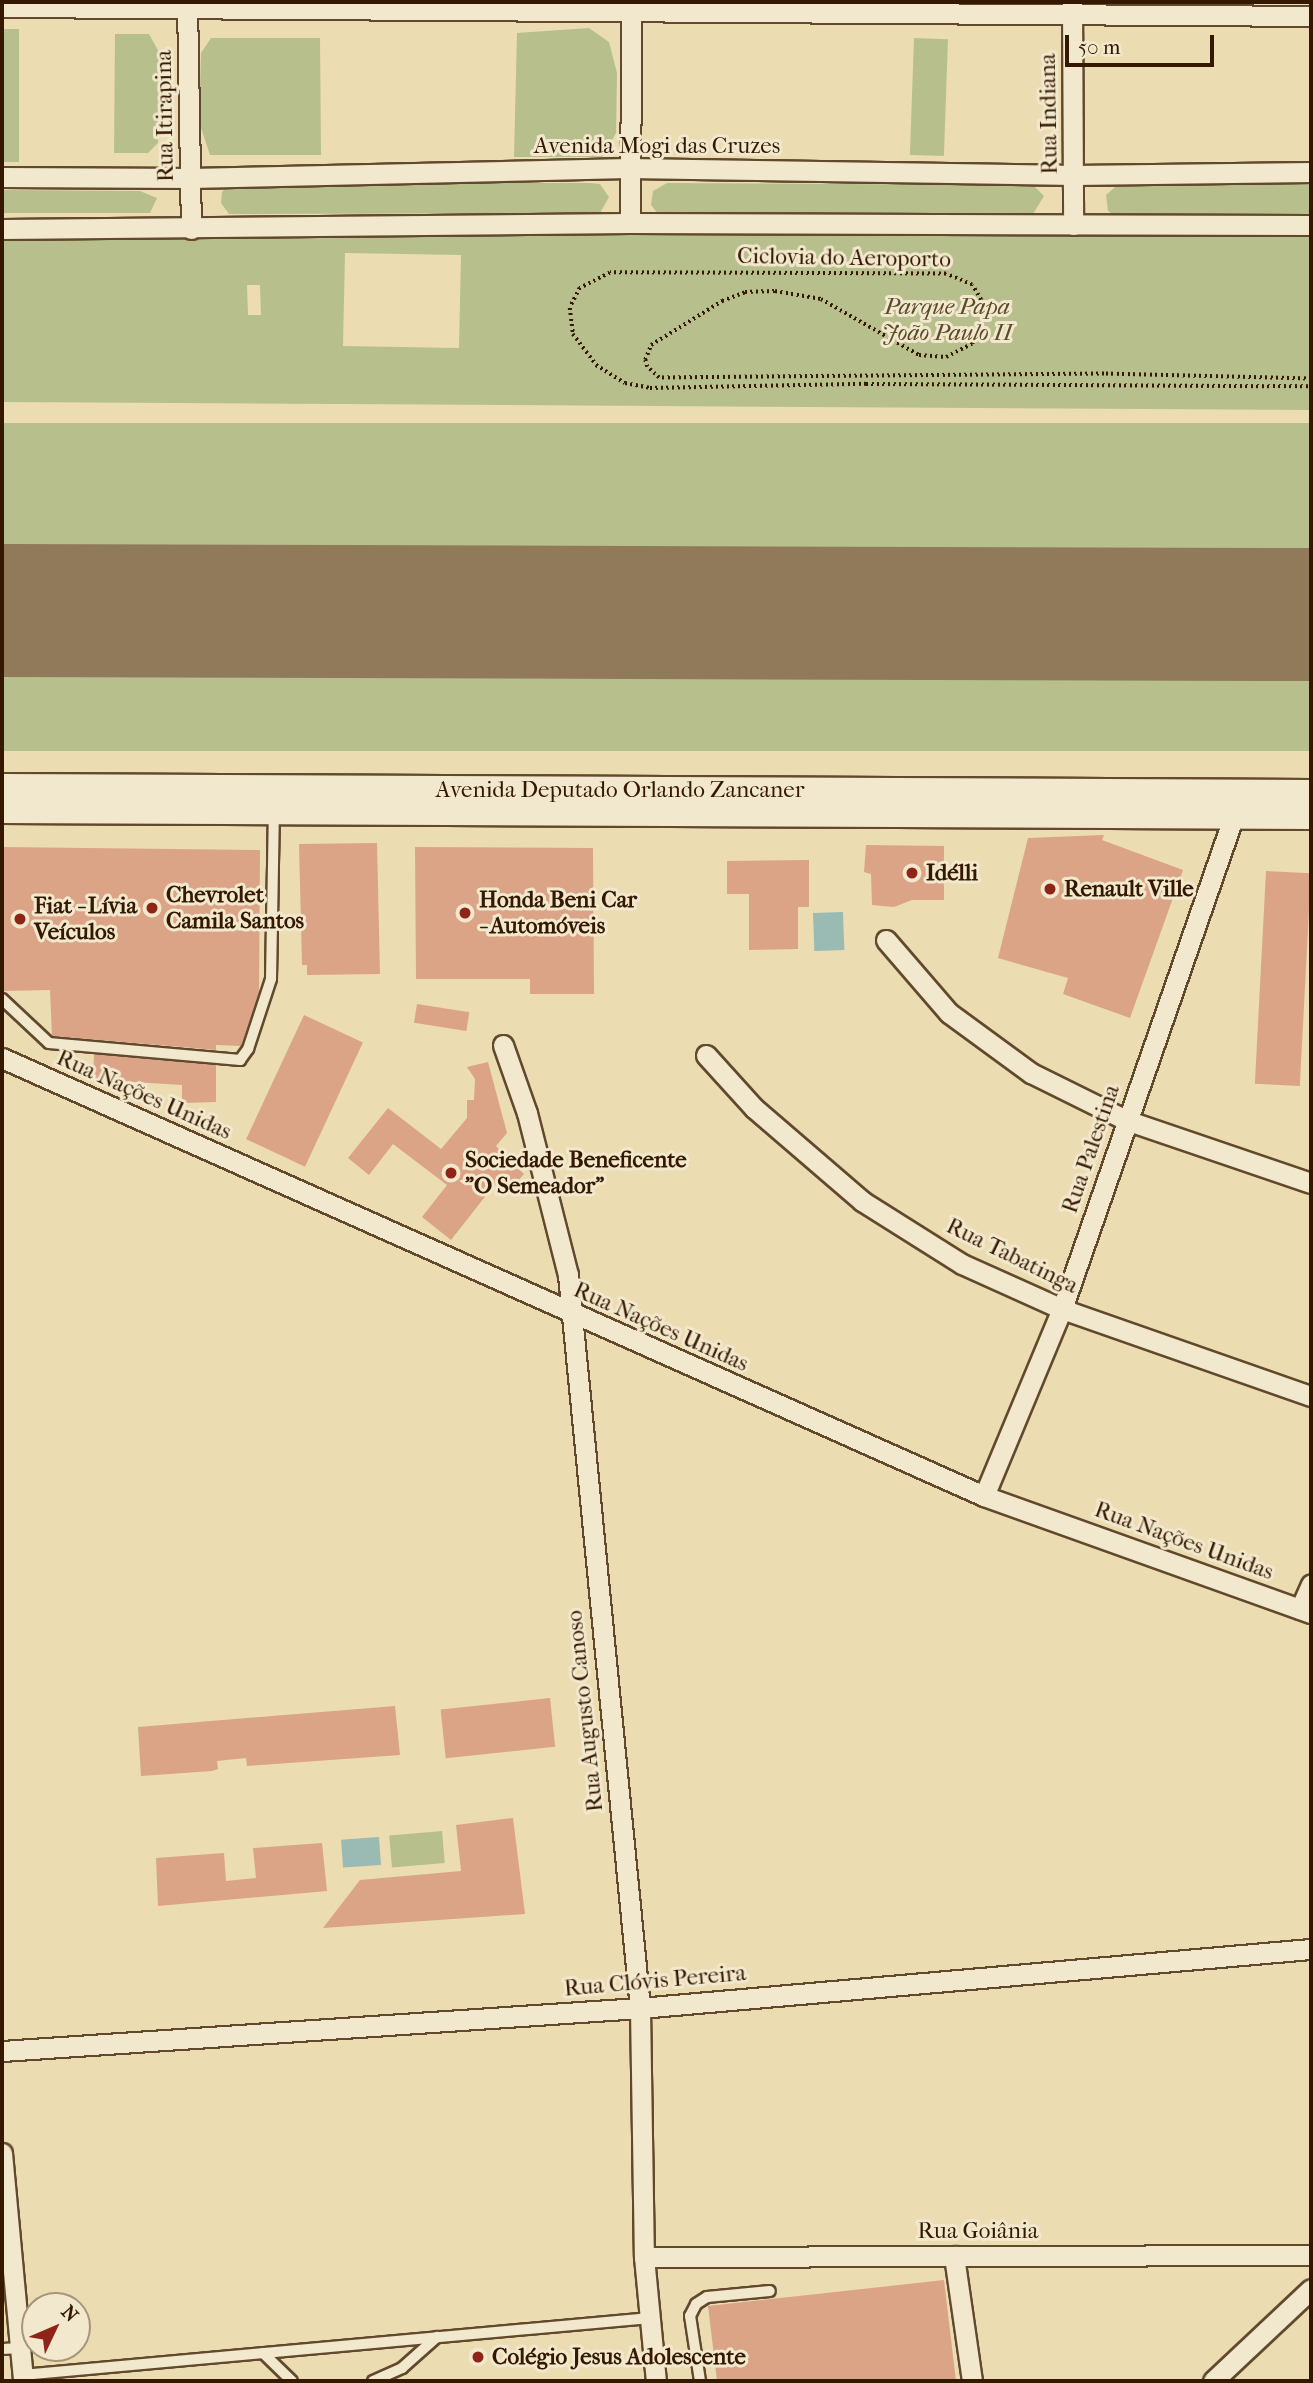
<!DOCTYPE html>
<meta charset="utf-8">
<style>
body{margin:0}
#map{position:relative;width:1313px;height:2383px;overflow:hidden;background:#ebdcb2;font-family:"IM FELL French Canon",serif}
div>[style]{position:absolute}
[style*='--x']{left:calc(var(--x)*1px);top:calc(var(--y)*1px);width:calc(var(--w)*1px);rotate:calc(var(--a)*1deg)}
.green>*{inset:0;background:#b7c08c;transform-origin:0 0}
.water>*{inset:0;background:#9abab4;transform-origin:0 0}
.runway>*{height:133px;margin:-66.5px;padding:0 66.5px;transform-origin:66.5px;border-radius:66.5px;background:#907a59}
.building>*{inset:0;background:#dba487;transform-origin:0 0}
.path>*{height:3.5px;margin-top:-1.75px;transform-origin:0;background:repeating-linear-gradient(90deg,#341800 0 2px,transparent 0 5.5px)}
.roads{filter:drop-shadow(2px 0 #62492c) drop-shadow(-2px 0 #62492c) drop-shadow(0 2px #62492c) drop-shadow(0 -2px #62492c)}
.service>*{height:10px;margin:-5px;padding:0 5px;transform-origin:5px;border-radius:5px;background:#f2e8cd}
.minor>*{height:19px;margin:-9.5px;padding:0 9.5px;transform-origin:9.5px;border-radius:9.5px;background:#f2e8cd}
.secondary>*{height:26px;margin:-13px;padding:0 13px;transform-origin:13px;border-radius:13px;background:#f2e8cd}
.dots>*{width:19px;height:19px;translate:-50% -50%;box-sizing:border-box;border:4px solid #f2e8cd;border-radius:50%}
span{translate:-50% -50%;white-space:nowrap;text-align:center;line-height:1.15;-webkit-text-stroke:6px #f2e8cd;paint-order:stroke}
.street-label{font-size:23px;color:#341800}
.park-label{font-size:23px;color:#5b4a2a;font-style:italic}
.poi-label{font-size:23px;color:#341800;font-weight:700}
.left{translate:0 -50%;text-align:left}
.frame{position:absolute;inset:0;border:4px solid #341800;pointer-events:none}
.north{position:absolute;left:21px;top:2292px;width:70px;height:70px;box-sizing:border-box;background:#f2e8cd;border:2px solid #a6957b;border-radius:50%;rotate:46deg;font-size:19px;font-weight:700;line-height:28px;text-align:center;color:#341800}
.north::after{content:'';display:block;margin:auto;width:24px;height:32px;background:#8f2418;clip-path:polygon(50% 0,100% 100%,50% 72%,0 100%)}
.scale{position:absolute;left:1065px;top:35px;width:149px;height:32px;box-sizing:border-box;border:4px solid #341800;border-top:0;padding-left:9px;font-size:21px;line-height:24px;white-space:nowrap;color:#341800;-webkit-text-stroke:5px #f2e8cd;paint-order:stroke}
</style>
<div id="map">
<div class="green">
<div style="clip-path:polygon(589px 28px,609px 42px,617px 73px,616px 133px,602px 157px,514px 157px,517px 33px)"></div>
<div style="left:2px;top:29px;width:17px;height:133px"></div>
<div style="clip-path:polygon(115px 34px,149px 34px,159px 52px,158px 143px,148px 153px,114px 153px)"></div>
<div style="clip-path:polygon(211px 38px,320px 38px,321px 155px,210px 155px,199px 122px,201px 53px)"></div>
<div style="left:914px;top:38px;width:34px;height:117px;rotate:2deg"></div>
<div style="clip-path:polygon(230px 183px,590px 183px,600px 184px,609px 197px,600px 213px,229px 214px,221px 203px,222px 192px)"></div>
<div style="clip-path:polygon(667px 183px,1033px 185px,1044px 196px,1033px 214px,659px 215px,651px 205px,653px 191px)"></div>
<div style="clip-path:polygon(1120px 183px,1311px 184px,1311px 214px,1114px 215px,1108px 211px,1106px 195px)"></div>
<div style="clip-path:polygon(2px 190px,140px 191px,157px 198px,150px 213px,2px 213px)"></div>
<div style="clip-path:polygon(evenodd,2px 231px,1311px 233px,1311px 410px,2px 402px,2px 231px,345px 253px,461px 255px,459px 348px,343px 346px,345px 253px,2px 231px,247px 285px,260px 285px,261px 315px,248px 315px,247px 285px)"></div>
<div style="left:2px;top:423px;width:1309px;height:154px"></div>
<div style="left:2px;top:646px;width:1309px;height:105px"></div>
<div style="left:442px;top:1831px;width:32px;height:53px;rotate:85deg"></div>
</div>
<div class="water">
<div style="left:843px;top:912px;width:38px;height:30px;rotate:88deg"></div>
<div style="left:379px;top:1837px;width:28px;height:38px;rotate:86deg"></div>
</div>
<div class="runway">
<div style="--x:2;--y:610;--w:1309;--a:0.18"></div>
</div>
<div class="building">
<div style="clip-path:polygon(1104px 835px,1102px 840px,1183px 870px,1130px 1018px,1063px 994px,1068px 978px,998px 958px,1028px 838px)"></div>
<div style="clip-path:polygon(377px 843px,380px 974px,307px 975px,307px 965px,302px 965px,299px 844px)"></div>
<div style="clip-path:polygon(866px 845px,944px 846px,944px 900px,912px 900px,894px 907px,872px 905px,871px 874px,864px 872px)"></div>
<div style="clip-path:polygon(2px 847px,260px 850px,259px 992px,241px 1046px,216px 1045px,216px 1050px,52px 1036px,50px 990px,2px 991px)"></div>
<div style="clip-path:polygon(415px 847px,593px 848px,594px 994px,530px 994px,530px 979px,416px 979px)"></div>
<div style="clip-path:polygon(809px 860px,809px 907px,798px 907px,798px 949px,749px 950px,749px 894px,727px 894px,727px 861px)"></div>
<div style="left:1266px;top:871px;width:45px;height:213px;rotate:3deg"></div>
<div style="left:417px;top:1004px;width:53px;height:19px;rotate:9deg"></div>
<div style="left:304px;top:1015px;width:65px;height:137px;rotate:25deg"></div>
<div style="clip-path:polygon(94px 1054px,216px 1065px,216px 1102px,182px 1103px,182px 1085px,118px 1081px,115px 1087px,93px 1077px)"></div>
<div style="clip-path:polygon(488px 1062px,507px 1133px,496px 1146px,524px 1174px,506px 1194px,495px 1184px,451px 1240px,422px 1217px,447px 1185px,393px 1144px,369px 1175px,348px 1158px,388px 1108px,441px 1149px,467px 1118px,467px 1100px,474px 1100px,475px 1079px,467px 1067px)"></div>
<div style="left:550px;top:1698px;width:49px;height:110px;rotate:84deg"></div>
<div style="clip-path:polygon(395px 1706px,400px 1755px,247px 1766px,246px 1758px,217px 1761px,218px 1769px,212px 1771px,141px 1776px,138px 1727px)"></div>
<div style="clip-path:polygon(513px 1818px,525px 1914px,323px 1928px,360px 1880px,461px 1871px,456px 1825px)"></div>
<div style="clip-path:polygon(322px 1843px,327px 1891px,158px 1906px,156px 1858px,224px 1853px,226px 1881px,256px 1878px,253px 1848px)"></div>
<div style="clip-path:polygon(944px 2280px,956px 2381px,717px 2381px,708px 2306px)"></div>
</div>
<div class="path">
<div style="--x:1311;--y:379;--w:207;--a:-178.6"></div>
<div style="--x:1104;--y:374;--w:445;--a:179.5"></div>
<div style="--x:659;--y:378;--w:16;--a:-137"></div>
<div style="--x:647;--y:367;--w:7;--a:-106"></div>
<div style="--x:645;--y:360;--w:16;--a:-68"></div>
<div style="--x:651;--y:345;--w:84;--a:-31.8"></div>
<div style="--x:722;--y:301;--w:25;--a:-21"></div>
<div style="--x:745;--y:292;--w:30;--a:-2"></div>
<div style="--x:775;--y:291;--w:47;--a:9.9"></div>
<div style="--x:821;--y:299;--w:113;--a:29.7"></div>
<div style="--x:919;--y:355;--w:27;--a:4"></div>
<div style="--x:946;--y:357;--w:29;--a:-27"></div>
<div style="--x:972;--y:344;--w:29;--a:-68"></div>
<div style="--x:983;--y:317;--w:17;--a:-97"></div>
<div style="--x:981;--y:300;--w:17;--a:-121"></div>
<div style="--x:972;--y:285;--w:28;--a:-157"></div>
<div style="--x:946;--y:274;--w:336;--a:-179.8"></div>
<div style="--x:610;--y:273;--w:34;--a:153"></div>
<div style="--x:580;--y:288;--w:22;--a:117"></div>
<div style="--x:570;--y:308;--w:26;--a:83"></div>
<div style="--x:573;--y:334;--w:39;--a:53"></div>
<div style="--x:596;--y:365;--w:34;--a:32"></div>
<div style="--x:625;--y:383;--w:25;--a:11"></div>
<div style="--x:650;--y:388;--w:216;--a:-1.1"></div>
<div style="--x:866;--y:384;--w:445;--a:0.3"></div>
</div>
<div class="roads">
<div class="service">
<div style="--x:2;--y:999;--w:64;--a:43.1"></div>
<div style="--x:49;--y:1043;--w:192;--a:5.1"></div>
<div style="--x:240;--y:1060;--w:14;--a:-54"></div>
<div style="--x:248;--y:1049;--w:74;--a:-71.8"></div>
<div style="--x:271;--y:979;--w:168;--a:-89"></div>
<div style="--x:2;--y:2349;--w:17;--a:-3"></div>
<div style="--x:263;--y:2353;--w:40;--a:44"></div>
<div style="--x:22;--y:2375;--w:631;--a:-5.19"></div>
<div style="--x:373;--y:2381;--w:32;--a:-24"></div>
<div style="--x:402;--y:2368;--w:47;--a:-41.5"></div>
<div style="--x:700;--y:2381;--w:66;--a:-98.7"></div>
<div style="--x:690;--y:2316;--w:13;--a:-63"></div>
<div style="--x:696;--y:2304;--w:13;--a:-32"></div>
<div style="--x:707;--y:2297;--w:63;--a:-5.4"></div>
</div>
<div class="minor">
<div style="--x:187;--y:2;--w:227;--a:89"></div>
<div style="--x:1072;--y:2;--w:223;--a:89.7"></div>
<div style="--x:2;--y:7;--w:1309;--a:0.39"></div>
<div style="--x:2;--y:177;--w:189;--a:0.3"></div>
<div style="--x:191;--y:178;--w:437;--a:-1.3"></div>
<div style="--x:628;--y:168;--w:446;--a:0.9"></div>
<div style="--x:1074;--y:175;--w:237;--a:-0.7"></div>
<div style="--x:630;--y:223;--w:221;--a:-89.7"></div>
<div style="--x:2;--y:229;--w:628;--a:-0.55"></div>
<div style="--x:630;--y:223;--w:681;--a:0.17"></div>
<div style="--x:886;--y:940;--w:96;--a:49.2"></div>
<div style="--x:949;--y:1013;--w:102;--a:36.2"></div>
<div style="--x:1031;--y:1073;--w:106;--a:26.3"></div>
<div style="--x:1126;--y:1120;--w:195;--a:18.8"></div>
<div style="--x:503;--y:1045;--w:72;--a:70.6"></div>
<div style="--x:527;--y:1113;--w:167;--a:75.8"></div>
<div style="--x:568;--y:1275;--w:737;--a:84.39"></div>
<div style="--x:640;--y:2008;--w:249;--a:89.1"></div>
<div style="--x:644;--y:2257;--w:125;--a:84.5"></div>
<div style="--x:706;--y:1055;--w:72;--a:47.8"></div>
<div style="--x:754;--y:1108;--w:143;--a:40.7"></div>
<div style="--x:862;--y:1201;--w:118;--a:32.2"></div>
<div style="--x:962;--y:1264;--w:110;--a:24.2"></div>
<div style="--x:1062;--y:1309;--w:264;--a:19.3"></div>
<div style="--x:2;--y:1058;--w:1075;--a:24.04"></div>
<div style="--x:984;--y:1496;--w:347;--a:19.7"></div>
<div style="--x:984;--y:1496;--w:203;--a:-67.4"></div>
<div style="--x:1062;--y:1309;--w:535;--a:-70.79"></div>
<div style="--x:1300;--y:1609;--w:27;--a:-66"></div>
<div style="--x:2;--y:2051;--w:639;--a:-3.86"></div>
<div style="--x:640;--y:2008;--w:674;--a:-5.03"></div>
<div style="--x:2;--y:2153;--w:229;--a:84.7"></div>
<div style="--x:954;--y:2256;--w:126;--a:81.8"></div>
<div style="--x:644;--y:2257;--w:667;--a:-0.17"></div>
<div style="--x:1213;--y:2381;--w:134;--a:-43.2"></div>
</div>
<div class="secondary">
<div style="--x:2;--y:787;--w:1309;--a:0.26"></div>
<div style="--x:2;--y:810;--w:1309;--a:0.26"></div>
</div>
</div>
<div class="dots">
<div style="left:912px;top:873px;background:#8f2418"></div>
<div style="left:1050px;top:889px;background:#8f2418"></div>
<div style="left:152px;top:908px;background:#8f2418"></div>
<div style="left:465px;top:913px;background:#8f2418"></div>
<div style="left:20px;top:919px;background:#8f2418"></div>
<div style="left:451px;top:1173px;background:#8f2418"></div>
<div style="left:478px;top:2357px;background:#8f2418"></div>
</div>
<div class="street-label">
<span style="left:1049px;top:114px;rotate:-91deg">Rua Indiana</span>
<span style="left:165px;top:116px;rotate:-91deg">Rua Itirapina</span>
<span style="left:657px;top:146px">Avenida Mogi das Cruzes</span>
<span style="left:844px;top:258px;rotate:1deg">Ciclovia do Aeroporto</span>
<span style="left:620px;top:790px">Avenida Deputado Orlando Zancaner</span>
<span style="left:144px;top:1095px;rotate:24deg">Rua Nações Unidas</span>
<span style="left:1091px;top:1149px;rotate:-71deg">Rua Palestina</span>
<span style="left:1012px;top:1256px;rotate:26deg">Rua Tabatinga</span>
<span style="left:661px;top:1327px;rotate:24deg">Rua Nações Unidas</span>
<span style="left:1184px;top:1541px;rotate:20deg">Rua Nações Unidas</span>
<span style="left:585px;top:1711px;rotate:-96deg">Rua Augusto Canoso</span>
<span style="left:655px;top:1981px;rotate:-5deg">Rua Clóvis Pereira</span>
<span style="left:978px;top:2231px">Rua Goiânia</span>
</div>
<div class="park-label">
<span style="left:947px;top:320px">Parque Papa<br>João Paulo II</span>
</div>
<div class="poi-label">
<span class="left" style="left:926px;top:873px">Idélli</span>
<span class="left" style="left:1064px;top:889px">Renault Ville</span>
<span class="left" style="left:166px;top:908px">Chevrolet<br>Camila Santos</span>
<span class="left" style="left:479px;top:913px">Honda Beni Car<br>- Automóveis</span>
<span class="left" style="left:34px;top:919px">Fiat - Lívia<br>Veículos</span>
<span class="left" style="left:465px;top:1173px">Sociedade Beneficente<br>"O Semeador"</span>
<span class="left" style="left:492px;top:2357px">Colégio Jesus Adolescente</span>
</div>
<div class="frame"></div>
<div class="north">N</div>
<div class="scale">50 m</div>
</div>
